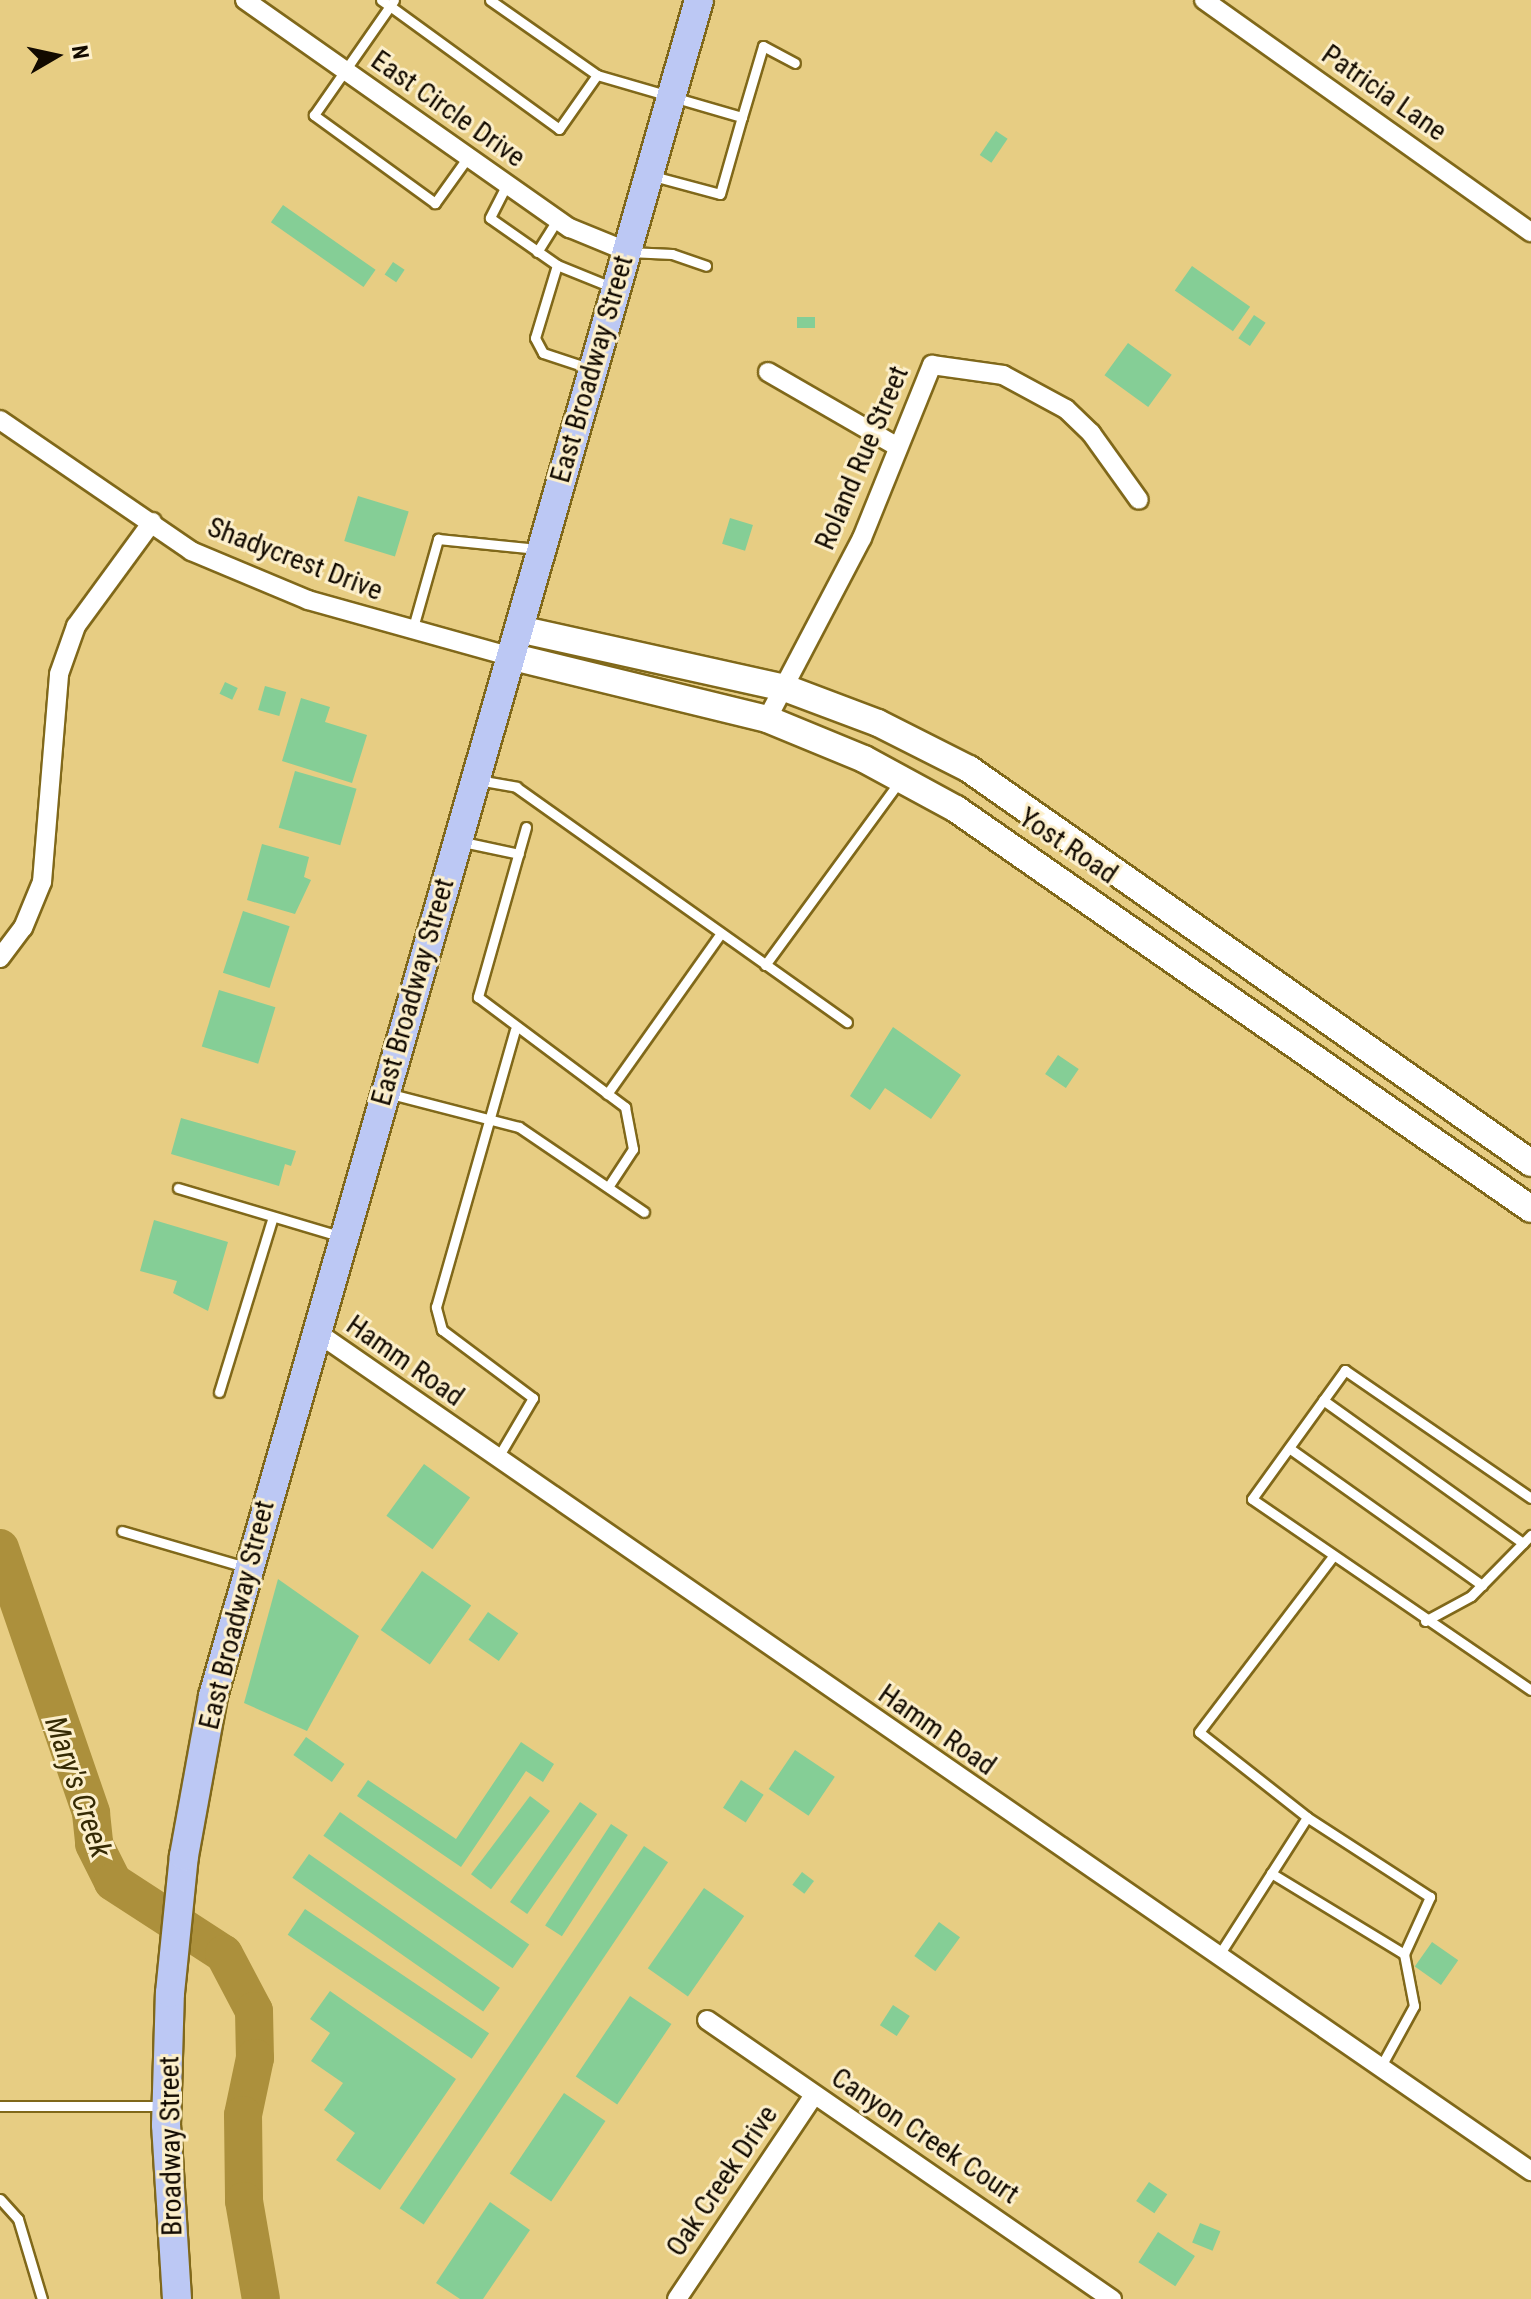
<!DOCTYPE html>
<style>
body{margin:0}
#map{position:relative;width:1531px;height:2299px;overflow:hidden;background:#e7cd83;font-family:"Roboto Condensed",sans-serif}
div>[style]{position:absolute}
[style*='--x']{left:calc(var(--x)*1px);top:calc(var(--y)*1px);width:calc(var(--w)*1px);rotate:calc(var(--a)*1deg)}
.river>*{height:38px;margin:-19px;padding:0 19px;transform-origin:19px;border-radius:19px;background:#ac903c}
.building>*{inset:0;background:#85ce96;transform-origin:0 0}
.roads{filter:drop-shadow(2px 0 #80681a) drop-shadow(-2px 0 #80681a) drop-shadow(0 2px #80681a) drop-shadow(0 -2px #80681a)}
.service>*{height:9px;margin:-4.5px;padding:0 4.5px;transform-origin:4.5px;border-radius:4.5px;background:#fff}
.minor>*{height:18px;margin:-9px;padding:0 9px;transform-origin:9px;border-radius:9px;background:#fff}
.secondary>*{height:26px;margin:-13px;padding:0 13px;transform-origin:13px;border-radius:13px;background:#fff}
.primary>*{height:28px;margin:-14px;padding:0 14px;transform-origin:14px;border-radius:14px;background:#bcc8f4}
span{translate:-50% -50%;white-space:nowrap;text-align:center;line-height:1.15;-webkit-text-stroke:6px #fcefcb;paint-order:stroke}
.street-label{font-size:28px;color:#120a00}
.water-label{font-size:30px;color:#352a04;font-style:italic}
.north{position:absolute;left:16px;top:16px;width:80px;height:80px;-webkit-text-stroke:6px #fcefcb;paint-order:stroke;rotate:81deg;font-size:22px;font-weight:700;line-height:32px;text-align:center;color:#120a00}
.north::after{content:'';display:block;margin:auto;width:28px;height:36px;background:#120a00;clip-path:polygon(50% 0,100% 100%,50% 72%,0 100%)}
</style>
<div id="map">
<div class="river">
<div style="--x:0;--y:1548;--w:280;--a:71"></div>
<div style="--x:91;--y:1813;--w:31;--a:84"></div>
<div style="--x:94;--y:1844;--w:42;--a:63.4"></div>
<div style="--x:113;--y:1882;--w:132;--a:33"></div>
<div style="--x:224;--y:1954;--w:64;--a:62.2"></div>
<div style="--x:254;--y:2011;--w:47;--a:88.8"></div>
<div style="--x:255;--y:2058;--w:58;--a:101.9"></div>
<div style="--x:243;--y:2115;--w:86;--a:89.3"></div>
<div style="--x:244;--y:2201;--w:99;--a:80.2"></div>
</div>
<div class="building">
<div style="left:996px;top:131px;width:14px;height:29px;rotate:34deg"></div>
<div style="left:283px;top:205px;width:113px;height:21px;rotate:35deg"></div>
<div style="left:393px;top:262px;width:14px;height:15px;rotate:34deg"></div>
<div style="left:1192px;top:266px;width:71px;height:30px;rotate:35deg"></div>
<div style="left:1254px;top:315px;width:14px;height:28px;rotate:34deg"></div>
<div style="left:797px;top:317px;width:18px;height:11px"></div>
<div style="left:1128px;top:343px;width:54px;height:40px;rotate:36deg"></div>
<div style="left:358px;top:496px;width:53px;height:47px;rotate:17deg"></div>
<div style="left:730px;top:518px;width:24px;height:27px;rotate:17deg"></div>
<div style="left:225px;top:682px;width:14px;height:13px;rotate:25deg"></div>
<div style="left:265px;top:686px;width:22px;height:25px;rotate:16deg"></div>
<div style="clip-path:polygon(301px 698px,330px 707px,325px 722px,367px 735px,352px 783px,282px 761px)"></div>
<div style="left:295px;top:771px;width:64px;height:59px;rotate:16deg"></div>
<div style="clip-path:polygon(262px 844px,309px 857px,304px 877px,311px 880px,295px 914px,247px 900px)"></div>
<div style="left:243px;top:911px;width:49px;height:65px;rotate:18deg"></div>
<div style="left:219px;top:990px;width:59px;height:59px;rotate:17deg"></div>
<div style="clip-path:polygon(893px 1027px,961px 1075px,931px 1119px,885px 1088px,870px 1110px,850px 1096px)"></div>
<div style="left:1058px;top:1055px;width:25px;height:23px;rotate:34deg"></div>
<div style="clip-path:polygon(181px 1118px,296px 1151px,291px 1166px,285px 1164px,279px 1186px,171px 1154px)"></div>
<div style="clip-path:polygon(154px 1220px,228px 1242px,208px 1311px,173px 1293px,177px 1281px,140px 1271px)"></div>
<div style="left:424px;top:1464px;width:57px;height:64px;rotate:36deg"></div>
<div style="left:422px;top:1571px;width:60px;height:72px;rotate:35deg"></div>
<div style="clip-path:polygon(278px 1579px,359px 1636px,307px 1731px,244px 1703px)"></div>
<div style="left:488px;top:1612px;width:37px;height:34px;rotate:35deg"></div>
<div style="left:306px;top:1737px;width:47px;height:22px;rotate:35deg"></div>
<div style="clip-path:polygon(521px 1742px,554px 1764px,543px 1782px,526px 1771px,461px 1867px,357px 1796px,368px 1780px,456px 1839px)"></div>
<div style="left:795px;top:1750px;width:48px;height:47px;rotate:34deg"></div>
<div style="left:741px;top:1780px;width:27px;height:33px;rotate:33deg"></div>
<div style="left:530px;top:1796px;width:25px;height:98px;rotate:37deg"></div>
<div style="left:580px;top:1802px;width:21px;height:122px;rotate:35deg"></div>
<div style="left:340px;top:1812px;width:231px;height:29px;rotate:35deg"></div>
<div style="left:611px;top:1824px;width:20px;height:121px;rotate:33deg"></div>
<div style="left:644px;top:1846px;width:29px;height:437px;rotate:34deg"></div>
<div style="left:309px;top:1854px;width:233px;height:29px;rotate:35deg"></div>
<div style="left:802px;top:1872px;width:15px;height:16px;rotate:37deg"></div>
<div style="left:704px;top:1888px;width:49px;height:98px;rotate:35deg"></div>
<div style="left:305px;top:1909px;width:222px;height:31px;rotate:34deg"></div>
<div style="left:939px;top:1922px;width:26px;height:42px;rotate:36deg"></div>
<div style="left:1432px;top:1942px;width:32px;height:30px;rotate:35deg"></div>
<div style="clip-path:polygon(330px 1991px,456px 2079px,380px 2190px,336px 2160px,355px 2133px,324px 2110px,343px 2083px,311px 2061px,330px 2033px,310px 2019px)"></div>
<div style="left:630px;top:1996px;width:50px;height:97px;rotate:34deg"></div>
<div style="left:893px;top:2005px;width:20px;height:24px;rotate:33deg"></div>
<div style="left:564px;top:2093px;width:50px;height:97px;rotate:34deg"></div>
<div style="left:1149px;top:2182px;width:22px;height:23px;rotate:34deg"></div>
<div style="clip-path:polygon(490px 2202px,530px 2230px,483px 2299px,460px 2299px,436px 2283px)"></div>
<div style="left:1200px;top:2223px;width:22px;height:21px;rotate:22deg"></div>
<div style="left:1158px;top:2232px;width:44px;height:36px;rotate:33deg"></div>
</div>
<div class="roads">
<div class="service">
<div style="--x:381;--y:0;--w:11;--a:34"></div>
<div style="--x:390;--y:6;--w:7;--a:-56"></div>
<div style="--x:490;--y:0;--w:131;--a:35"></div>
<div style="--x:468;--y:157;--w:57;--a:125.7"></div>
<div style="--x:435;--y:203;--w:150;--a:-144"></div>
<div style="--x:314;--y:115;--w:133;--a:-55.1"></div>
<div style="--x:390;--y:6;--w:209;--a:36"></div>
<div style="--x:559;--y:129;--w:66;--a:-54.9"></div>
<div style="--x:597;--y:75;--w:151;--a:16.2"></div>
<div style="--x:742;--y:117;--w:74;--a:-73.5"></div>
<div style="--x:763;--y:46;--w:36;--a:28"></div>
<div style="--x:653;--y:176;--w:69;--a:15"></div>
<div style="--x:720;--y:194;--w:80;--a:-74.1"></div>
<div style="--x:507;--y:184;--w:38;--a:117"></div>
<div style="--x:490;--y:218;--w:82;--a:35"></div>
<div style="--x:557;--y:265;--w:61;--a:22"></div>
<div style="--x:537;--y:252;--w:38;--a:-58"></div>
<div style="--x:629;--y:252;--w:43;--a:2.7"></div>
<div style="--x:672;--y:254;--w:36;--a:19"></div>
<div style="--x:557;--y:265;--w:76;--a:106.8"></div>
<div style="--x:535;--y:338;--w:17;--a:62"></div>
<div style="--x:543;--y:353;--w:47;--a:18.4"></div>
<div style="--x:412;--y:631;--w:96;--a:-74.2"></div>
<div style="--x:438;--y:539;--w:100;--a:5.7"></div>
<div style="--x:478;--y:780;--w:39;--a:10"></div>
<div style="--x:516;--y:787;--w:406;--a:35.4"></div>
<div style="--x:526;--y:827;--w:177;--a:105.8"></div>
<div style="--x:478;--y:997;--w:184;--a:36.8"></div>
<div style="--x:625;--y:1107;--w:43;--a:79.2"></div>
<div style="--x:633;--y:1149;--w:45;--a:123.3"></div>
<div style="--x:463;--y:842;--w:57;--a:12.1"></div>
<div style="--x:765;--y:965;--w:227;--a:-53.8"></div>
<div style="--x:391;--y:1094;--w:132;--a:14.5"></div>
<div style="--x:519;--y:1127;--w:151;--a:34.2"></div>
<div style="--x:607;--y:1094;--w:197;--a:-54.7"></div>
<div style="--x:178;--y:1188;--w:171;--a:16.6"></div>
<div style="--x:219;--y:1392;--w:183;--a:-72.9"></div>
<div style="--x:1323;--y:1400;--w:246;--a:35.6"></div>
<div style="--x:1289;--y:1448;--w:237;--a:35.4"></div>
<div style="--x:497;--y:1459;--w:71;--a:-59.5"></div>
<div style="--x:533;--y:1398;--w:114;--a:-143.2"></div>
<div style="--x:442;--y:1330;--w:24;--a:-105"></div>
<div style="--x:436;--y:1307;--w:288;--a:-74.1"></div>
<div style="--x:1531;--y:1498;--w:226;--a:-145.5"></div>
<div style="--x:1345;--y:1370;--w:159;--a:125.8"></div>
<div style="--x:1252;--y:1499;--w:338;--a:34.4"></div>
<div style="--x:122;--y:1531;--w:128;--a:16.3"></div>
<div style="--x:1425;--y:1621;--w:52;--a:-28.5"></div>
<div style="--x:1471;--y:1596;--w:86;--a:-45.5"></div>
<div style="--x:1271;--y:1873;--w:156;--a:31.3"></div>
<div style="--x:1404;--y:1954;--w:63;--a:-65.5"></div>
<div style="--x:1430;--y:1897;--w:147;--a:-147"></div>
<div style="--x:1217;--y:1958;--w:167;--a:-57.4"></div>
<div style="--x:1307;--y:1817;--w:137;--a:-141.8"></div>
<div style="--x:1199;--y:1732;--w:221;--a:-52.7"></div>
<div style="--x:1380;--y:2068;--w:71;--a:-61.3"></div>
<div style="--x:1414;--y:2006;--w:53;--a:-100.9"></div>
<div style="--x:0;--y:2106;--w:163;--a:0"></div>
<div style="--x:0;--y:2199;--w:27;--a:48"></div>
<div style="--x:18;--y:2219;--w:84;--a:73.3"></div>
</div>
<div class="minor">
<div style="--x:245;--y:0;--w:397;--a:35.1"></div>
<div style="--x:570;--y:228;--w:61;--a:22.3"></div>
<div style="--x:1204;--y:0;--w:401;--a:35.4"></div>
<div style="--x:768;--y:372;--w:148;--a:30"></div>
<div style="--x:0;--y:420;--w:232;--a:34.4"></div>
<div style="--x:191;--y:551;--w:127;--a:22.7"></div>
<div style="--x:308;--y:600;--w:209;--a:15.6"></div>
<div style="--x:767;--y:719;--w:204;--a:-62.3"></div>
<div style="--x:862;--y:538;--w:187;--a:-68"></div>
<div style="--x:932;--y:365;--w:72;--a:8"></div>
<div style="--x:1003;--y:375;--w:72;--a:28.4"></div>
<div style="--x:1066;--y:409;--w:35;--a:44"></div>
<div style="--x:1091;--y:433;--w:82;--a:54.4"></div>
<div style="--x:0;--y:958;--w:38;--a:-53"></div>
<div style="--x:23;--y:928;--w:50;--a:-67.6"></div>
<div style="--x:42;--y:882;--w:209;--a:-85.3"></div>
<div style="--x:59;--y:674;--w:51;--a:-70.5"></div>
<div style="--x:76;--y:626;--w:129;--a:-53.8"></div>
<div style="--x:315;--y:1331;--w:1478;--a:34.64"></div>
<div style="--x:707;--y:2020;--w:492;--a:34.6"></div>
<div style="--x:677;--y:2299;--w:246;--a:-56.1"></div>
</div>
<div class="secondary">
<div style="--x:519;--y:629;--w:272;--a:12.5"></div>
<div style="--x:785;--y:688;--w:99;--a:20.6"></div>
<div style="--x:878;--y:723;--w:102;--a:26.8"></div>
<div style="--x:969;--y:769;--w:686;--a:35.03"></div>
<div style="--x:509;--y:656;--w:266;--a:13.7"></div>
<div style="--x:767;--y:719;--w:105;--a:22.4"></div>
<div style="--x:864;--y:759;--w:105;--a:28.5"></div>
<div style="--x:956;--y:809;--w:700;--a:34.82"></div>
</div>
<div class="primary">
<div style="--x:177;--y:2299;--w:174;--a:-93.6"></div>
<div style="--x:166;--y:2125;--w:132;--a:-88.3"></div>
<div style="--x:170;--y:1993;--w:138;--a:-84.2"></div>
<div style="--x:184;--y:1856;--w:163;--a:-79.7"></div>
<div style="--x:213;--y:1696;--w:1764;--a:-74.01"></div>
</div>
</div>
<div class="street-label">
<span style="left:1384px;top:93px;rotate:35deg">Patricia Lane</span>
<span style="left:448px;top:109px;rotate:35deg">East Circle Drive</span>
<span style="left:592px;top:369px;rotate:-74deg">East Broadway Street</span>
<span style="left:862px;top:458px;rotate:-67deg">Roland Rue Street</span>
<span style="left:295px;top:559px;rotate:21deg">Shadycrest Drive</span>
<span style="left:1068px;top:846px;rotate:34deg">Yost Road</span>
<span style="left:413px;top:992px;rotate:-74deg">East Broadway Street</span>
<span style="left:405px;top:1361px;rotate:35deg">Hamm Road</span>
<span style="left:237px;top:1615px;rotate:-76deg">East Broadway Street</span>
<span style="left:937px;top:1730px;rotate:35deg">Hamm Road</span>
<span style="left:925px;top:2136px;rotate:34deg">Canyon Creek Court</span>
<span style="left:171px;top:2146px;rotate:-91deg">Broadway Street</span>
<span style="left:722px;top:2181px;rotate:-56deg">Oak Creek Drive</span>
</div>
<div class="water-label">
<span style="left:78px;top:1787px;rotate:71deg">Mary's Creek</span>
</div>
<div class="north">N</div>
</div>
